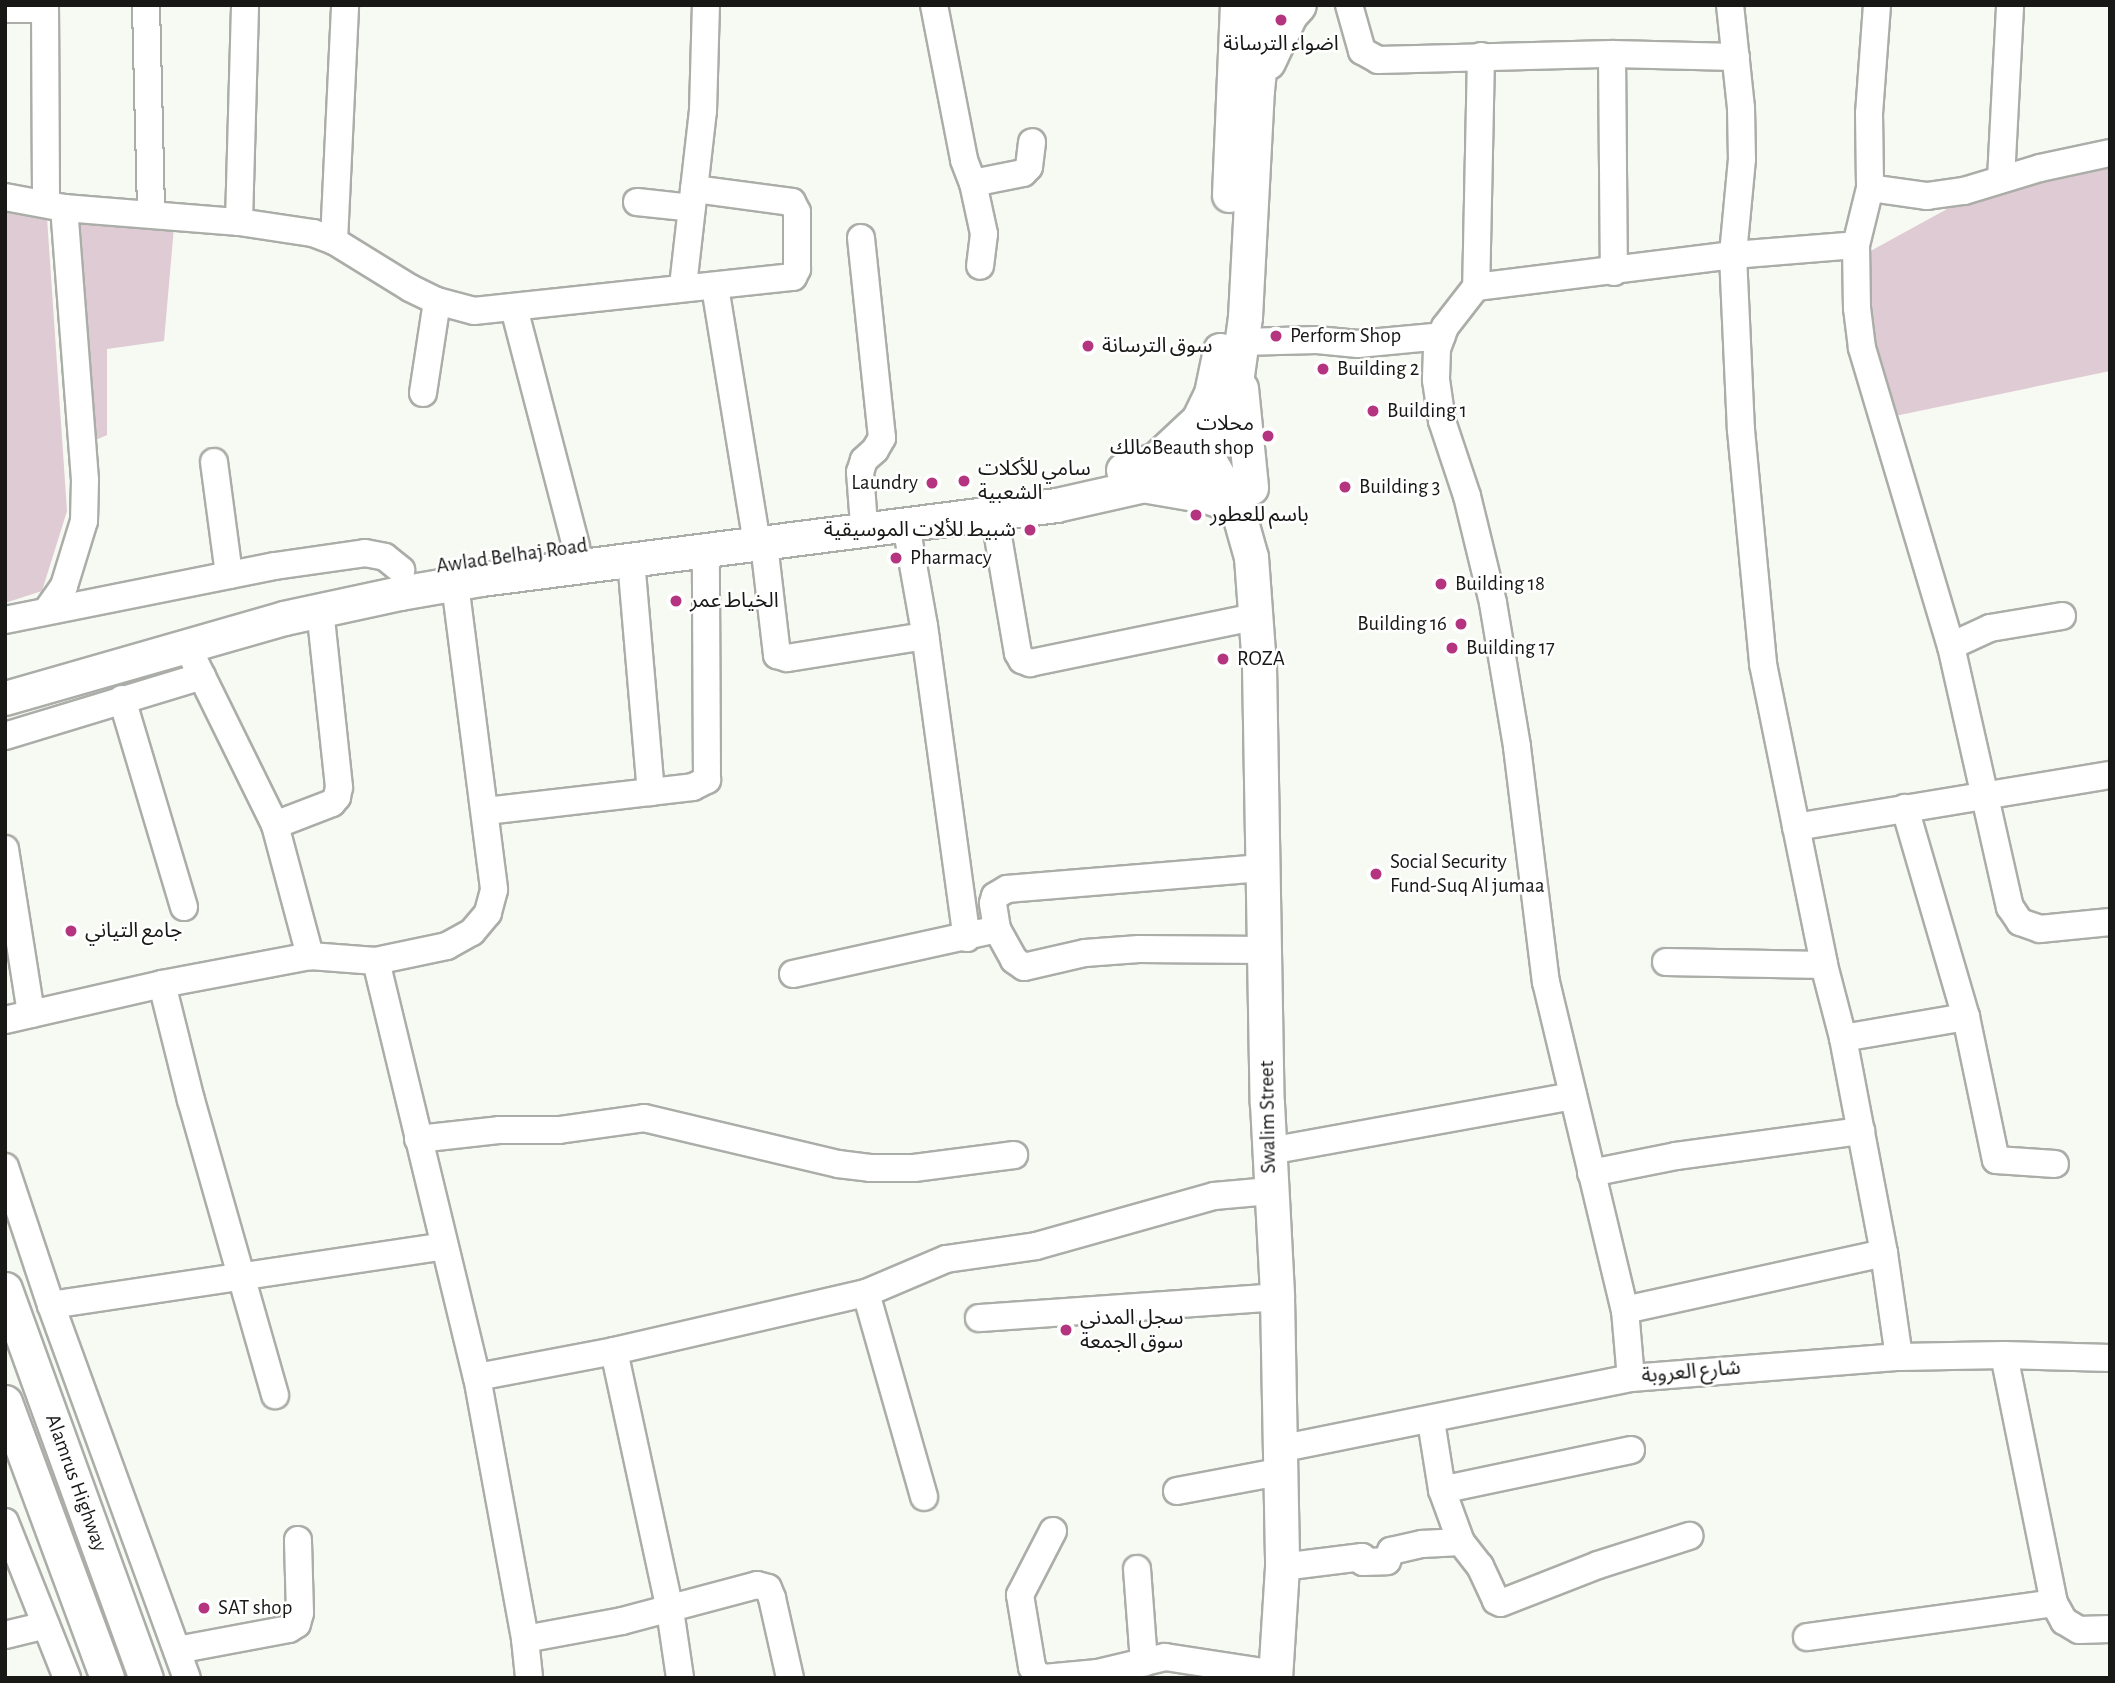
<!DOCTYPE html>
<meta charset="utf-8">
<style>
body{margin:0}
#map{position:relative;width:2115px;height:1683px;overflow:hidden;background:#f7f9f3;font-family:"Alegreya Sans","Noto Sans Arabic",sans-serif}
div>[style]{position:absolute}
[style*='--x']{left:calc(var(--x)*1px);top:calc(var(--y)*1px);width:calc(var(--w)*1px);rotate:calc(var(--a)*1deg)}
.green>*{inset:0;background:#dfcbd4}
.roads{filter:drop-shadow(2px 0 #abada8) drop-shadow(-2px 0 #abada8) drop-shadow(0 2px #abada8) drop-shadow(0 -2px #abada8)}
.minor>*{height:26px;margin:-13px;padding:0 13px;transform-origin:13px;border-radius:13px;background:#fff}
.major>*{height:33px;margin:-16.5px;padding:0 16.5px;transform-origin:16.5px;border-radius:16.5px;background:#fff}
.dots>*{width:19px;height:19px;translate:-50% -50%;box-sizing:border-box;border:4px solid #fff;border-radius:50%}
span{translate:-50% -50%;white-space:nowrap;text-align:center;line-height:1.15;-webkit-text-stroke:5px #fff;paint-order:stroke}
.poi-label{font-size:21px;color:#181917}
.left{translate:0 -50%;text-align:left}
.right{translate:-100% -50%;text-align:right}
.street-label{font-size:21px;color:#181917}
.frame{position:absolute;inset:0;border:7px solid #181917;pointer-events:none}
</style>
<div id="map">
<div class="green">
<div style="clip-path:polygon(2110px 153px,2110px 371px,1895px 416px,1870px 335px,1865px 254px,1958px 203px)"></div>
<div style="clip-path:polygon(46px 203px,67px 511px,42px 591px,5px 603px,5px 206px)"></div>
<div style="clip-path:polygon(70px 215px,174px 227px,164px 341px,107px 349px,107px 435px,89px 443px)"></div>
</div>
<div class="roads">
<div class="minor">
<div style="--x:45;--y:5;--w:198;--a:89.7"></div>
<div style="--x:146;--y:5;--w:208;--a:88.6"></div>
<div style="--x:934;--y:5;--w:158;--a:79"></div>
<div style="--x:964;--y:160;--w:25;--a:69"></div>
<div style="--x:973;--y:183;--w:52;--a:77.8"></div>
<div style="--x:984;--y:234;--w:32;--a:97"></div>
<div style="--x:1349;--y:5;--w:48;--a:74.2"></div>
<div style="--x:1362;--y:51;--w:18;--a:29"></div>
<div style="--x:1378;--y:60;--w:234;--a:-1.5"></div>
<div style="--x:1612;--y:54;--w:124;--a:1.4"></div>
<div style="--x:1730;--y:5;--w:104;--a:83.9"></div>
<div style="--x:1741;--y:108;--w:51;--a:88.9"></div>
<div style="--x:1742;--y:159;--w:96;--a:95.4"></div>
<div style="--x:1733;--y:255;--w:175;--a:87.4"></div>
<div style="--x:1741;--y:430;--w:235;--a:84.6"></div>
<div style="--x:1763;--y:664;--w:307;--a:78.5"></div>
<div style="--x:1824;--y:965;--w:75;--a:75.4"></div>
<div style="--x:1843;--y:1038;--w:219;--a:79.2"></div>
<div style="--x:1884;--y:1253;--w:105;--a:81.8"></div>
<div style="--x:1877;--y:5;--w:108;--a:94.2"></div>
<div style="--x:1869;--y:113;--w:75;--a:89.2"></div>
<div style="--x:1870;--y:188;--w:59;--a:103.8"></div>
<div style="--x:1856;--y:245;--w:63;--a:89.1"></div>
<div style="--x:1857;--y:308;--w:40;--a:82.9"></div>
<div style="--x:1862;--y:348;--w:311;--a:73.4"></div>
<div style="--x:1951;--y:646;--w:268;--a:77.3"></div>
<div style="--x:2010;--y:907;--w:18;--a:56"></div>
<div style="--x:2020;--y:922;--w:21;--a:19"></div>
<div style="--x:2040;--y:929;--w:70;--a:-5.7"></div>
<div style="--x:5;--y:9;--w:40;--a:0"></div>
<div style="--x:1612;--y:54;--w:218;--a:89.5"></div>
<div style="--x:1481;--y:56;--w:231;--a:91.2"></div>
<div style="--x:1476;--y:287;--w:51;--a:127.8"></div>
<div style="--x:1445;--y:327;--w:23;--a:110"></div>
<div style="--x:1437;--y:349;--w:31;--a:92"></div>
<div style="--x:1436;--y:380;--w:41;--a:81.7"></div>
<div style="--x:1442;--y:421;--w:79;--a:71.6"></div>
<div style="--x:1467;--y:496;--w:110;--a:76.3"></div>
<div style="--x:1493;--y:603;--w:146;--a:80.5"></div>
<div style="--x:1517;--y:747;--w:237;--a:83"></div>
<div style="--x:1546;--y:982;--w:337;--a:76.5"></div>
<div style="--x:1625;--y:1310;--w:68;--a:85"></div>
<div style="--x:2001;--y:179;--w:174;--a:-87"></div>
<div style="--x:973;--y:183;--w:51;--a:-11.3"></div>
<div style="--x:1023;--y:173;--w:8;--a:-45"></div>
<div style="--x:1029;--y:167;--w:25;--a:-83"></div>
<div style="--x:1870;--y:188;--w:58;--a:8"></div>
<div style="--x:1927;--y:196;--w:37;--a:-8"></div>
<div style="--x:1964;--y:191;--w:79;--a:-16.8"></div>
<div style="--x:2040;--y:168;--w:72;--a:-12.1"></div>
<div style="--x:5;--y:197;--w:60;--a:10.6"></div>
<div style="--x:64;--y:208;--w:176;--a:4.6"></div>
<div style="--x:239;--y:222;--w:75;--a:8.5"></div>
<div style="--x:313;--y:233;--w:22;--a:21"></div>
<div style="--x:334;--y:241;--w:89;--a:31.7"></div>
<div style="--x:410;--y:288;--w:30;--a:26"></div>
<div style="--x:437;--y:301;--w:38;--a:15"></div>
<div style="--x:474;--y:311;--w:321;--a:-6.1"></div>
<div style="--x:793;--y:277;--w:9;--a:-63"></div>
<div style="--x:797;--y:269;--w:57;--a:-90"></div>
<div style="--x:797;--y:212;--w:11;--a:-117"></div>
<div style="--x:792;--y:202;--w:99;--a:-172.4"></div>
<div style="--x:637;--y:202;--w:55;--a:6.2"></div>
<div style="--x:239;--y:222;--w:217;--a:-88.4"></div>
<div style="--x:861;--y:238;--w:201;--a:84"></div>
<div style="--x:882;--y:438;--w:14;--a:120"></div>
<div style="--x:875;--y:450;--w:15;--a:138"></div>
<div style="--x:864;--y:460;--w:13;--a:108"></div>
<div style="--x:860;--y:472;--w:40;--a:85.7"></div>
<div style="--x:334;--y:241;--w:236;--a:-87.3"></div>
<div style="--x:683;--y:286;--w:176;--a:-83.5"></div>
<div style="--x:703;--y:111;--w:106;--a:-88.4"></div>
<div style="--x:715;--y:287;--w:242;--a:80.7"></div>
<div style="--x:1476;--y:287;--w:259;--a:-7.1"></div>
<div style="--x:1733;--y:255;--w:123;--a:-4.6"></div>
<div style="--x:514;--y:308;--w:246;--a:75.4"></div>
<div style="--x:1241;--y:342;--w:76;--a:-1.5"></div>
<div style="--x:1317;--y:340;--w:41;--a:5.6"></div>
<div style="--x:1358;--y:344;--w:84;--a:-5.4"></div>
<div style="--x:423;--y:393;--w:93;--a:-81.3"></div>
<div style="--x:214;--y:462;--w:114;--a:82.4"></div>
<div style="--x:994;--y:513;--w:142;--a:80.3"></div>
<div style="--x:1018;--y:653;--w:8;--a:60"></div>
<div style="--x:1022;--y:660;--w:9;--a:21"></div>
<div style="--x:1030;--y:663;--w:230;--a:-11.6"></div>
<div style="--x:906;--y:525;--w:103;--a:79.9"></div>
<div style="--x:924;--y:626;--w:315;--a:82.2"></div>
<div style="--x:764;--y:544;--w:112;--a:83.3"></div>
<div style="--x:777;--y:655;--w:10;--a:17"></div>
<div style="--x:787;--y:658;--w:140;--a:-9.1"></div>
<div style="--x:631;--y:560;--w:233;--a:85.1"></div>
<div style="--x:455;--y:584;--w:308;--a:82.7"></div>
<div style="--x:494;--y:890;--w:24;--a:105"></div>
<div style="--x:488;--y:913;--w:25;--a:130"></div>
<div style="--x:472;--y:932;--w:29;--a:151"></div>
<div style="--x:447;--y:946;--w:73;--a:168.1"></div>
<div style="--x:376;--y:961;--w:428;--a:76.4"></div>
<div style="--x:477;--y:1377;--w:266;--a:79.6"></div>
<div style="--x:525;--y:1639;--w:39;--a:84"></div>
<div style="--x:48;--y:609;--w:28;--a:-55"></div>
<div style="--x:64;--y:586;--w:68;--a:-72.9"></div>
<div style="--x:84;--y:521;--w:41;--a:-88.6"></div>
<div style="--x:85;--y:480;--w:273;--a:-94.4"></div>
<div style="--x:5;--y:620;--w:275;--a:-11.3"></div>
<div style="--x:275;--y:566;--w:91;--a:-8.2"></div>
<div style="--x:365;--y:553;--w:20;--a:11"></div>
<div style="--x:385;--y:557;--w:21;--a:39"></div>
<div style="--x:187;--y:646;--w:199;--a:63.8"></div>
<div style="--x:275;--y:825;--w:136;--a:75"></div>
<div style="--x:310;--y:956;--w:66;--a:4.3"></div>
<div style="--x:1951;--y:646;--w:43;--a:-24.8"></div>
<div style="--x:1990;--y:628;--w:73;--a:-9.5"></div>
<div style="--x:122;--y:699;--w:217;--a:73.4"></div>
<div style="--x:5;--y:736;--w:206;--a:-16.9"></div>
<div style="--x:486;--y:811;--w:208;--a:-6.6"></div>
<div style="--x:693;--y:787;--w:16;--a:-27"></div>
<div style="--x:707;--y:780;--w:229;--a:-90.3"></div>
<div style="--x:275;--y:825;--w:61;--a:-21.1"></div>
<div style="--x:332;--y:803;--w:8;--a:-50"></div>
<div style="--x:337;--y:797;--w:10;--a:-79"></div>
<div style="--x:339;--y:787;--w:178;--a:-96.1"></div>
<div style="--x:1796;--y:827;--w:318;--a:-9.4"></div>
<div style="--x:5;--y:849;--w:167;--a:81"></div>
<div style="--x:997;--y:929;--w:26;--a:-99"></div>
<div style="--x:993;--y:903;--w:7;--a:-74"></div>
<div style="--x:995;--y:896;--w:14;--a:-30"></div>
<div style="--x:1007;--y:889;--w:258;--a:-4.7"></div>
<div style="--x:1666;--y:962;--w:158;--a:1.1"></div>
<div style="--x:793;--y:974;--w:209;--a:-12.4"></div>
<div style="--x:997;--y:929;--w:35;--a:61"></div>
<div style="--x:1014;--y:960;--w:12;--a:35"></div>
<div style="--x:1024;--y:967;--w:63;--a:-12.9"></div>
<div style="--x:1085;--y:953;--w:54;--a:-4.2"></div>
<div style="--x:1139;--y:949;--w:126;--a:0.5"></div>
<div style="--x:162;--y:984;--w:120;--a:76"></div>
<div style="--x:191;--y:1100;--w:307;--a:74.1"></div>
<div style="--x:1966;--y:1017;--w:146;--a:78.2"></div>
<div style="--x:1996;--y:1160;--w:59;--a:3.9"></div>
<div style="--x:5;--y:1020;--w:161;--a:-12.9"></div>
<div style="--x:162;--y:984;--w:151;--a:-10.7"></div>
<div style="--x:1843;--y:1038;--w:125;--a:-9.7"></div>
<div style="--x:1966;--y:1017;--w:218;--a:-106.3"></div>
<div style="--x:418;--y:1139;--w:81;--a:-6.3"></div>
<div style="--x:499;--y:1130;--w:60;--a:0"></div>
<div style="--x:559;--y:1130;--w:86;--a:-8"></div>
<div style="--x:644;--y:1118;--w:199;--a:13.3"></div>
<div style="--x:838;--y:1164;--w:32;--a:7"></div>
<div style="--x:870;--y:1168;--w:44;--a:0"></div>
<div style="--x:914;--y:1168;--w:101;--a:-7.4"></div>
<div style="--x:1270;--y:1151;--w:308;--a:-10.3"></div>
<div style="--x:5;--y:1167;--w:145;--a:71.6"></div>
<div style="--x:51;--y:1305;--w:397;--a:70"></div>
<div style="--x:1591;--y:1173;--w:87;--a:-11.3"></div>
<div style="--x:1676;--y:1156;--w:187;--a:-7.7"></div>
<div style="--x:866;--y:1293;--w:87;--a:-23"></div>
<div style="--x:946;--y:1259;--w:91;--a:-8.2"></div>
<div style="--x:1036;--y:1246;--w:185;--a:-15.7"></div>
<div style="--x:1214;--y:1196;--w:56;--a:-5.1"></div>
<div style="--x:51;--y:1305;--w:397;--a:-8.5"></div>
<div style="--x:1625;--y:1310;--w:265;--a:-12.4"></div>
<div style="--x:979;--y:1318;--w:299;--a:-4"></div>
<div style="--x:614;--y:1351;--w:265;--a:77.8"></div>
<div style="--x:670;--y:1610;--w:69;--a:81.6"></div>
<div style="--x:2004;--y:1355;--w:253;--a:78.6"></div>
<div style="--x:2054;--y:1603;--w:21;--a:61"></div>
<div style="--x:2064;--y:1621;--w:17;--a:31"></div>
<div style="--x:2079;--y:1630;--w:31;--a:-2"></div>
<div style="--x:477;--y:1377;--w:139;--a:-10.7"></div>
<div style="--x:614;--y:1351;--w:259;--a:-13"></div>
<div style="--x:866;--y:1293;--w:212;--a:74.1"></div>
<div style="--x:1431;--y:1421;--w:70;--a:80.9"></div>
<div style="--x:1279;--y:1449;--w:359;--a:-11.4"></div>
<div style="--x:1631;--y:1378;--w:269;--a:-4.5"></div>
<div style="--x:1899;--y:1357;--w:105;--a:-1.1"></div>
<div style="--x:2004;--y:1355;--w:106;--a:1.6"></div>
<div style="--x:1631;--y:1450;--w:193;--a:168.1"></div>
<div style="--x:1442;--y:1490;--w:55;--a:69.9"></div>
<div style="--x:1461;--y:1542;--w:31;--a:52"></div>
<div style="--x:1480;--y:1566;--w:38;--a:65"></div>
<div style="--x:1496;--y:1601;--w:5;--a:22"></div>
<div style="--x:1501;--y:1603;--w:104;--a:-21.4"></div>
<div style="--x:1598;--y:1565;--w:96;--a:-17.7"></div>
<div style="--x:1177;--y:1491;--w:104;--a:-10.6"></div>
<div style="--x:5;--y:1522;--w:168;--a:68.3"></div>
<div style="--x:1053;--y:1531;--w:72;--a:117.3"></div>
<div style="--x:1020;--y:1595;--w:73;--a:80.5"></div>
<div style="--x:1032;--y:1667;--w:8;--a:60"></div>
<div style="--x:1036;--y:1674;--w:9;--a:27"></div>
<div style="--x:1044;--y:1678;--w:54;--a:-5.3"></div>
<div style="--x:1098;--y:1673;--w:69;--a:-13.4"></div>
<div style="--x:1165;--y:1657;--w:111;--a:8.8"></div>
<div style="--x:1282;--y:1567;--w:81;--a:-7.1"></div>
<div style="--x:1362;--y:1557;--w:5;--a:79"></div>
<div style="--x:1363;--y:1562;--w:24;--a:-2"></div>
<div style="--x:1387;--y:1561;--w:11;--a:-68"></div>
<div style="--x:1391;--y:1551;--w:32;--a:-13"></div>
<div style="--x:1422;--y:1544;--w:39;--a:-3"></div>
<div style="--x:1137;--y:1569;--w:94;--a:85.7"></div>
<div style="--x:5;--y:1635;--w:42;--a:-13.7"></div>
<div style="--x:1807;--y:1637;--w:249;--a:-7.8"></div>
<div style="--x:525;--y:1639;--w:99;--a:-10.5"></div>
<div style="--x:622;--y:1621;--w:140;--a:-14.9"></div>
<div style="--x:757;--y:1585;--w:11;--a:15"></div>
<div style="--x:768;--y:1588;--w:11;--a:68"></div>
<div style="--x:772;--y:1598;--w:82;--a:77.3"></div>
<div style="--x:177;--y:1650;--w:114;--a:-10.6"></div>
<div style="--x:289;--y:1629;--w:9;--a:-32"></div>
<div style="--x:297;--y:1624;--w:11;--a:-75"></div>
<div style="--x:300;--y:1613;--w:73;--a:-91.6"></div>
</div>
<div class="major">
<div style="--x:1268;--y:62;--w:52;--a:-64.9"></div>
<div style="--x:1290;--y:15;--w:13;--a:-48"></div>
<div style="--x:1229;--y:195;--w:190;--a:-87.6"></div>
<div style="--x:1241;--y:388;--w:100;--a:84.2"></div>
<div style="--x:1191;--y:438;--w:22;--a:47"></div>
<div style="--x:1206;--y:454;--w:65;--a:60.7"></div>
<div style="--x:1238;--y:511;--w:48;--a:74.2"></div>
<div style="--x:1251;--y:557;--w:108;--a:85.8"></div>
<div style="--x:1259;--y:665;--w:438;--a:89"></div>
<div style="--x:1267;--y:1103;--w:194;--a:87"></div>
<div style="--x:1277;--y:1297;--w:270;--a:88.9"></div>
<div style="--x:1282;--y:1567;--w:111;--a:93.6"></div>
<div style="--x:1123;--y:470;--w:35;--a:-18"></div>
<div style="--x:1156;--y:459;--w:57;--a:-42.9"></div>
<div style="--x:1198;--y:420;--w:30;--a:-64"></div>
<div style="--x:1211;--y:393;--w:44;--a:-78.2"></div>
<div style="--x:1148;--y:486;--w:59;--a:9.8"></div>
<div style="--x:1206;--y:496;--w:21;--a:19"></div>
<div style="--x:1226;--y:503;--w:14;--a:34"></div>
<div style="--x:5;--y:698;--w:290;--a:-16"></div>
<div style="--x:284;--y:618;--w:119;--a:-12.2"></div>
<div style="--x:400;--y:593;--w:82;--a:-9.8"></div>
<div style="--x:481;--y:579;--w:580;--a:-7.33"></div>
<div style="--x:1056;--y:505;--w:91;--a:-12.7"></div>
<div style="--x:1145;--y:485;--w:47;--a:-21.1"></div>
<div style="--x:1189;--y:468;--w:22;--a:-39"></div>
<div style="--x:1206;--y:454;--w:19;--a:-55"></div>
<div style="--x:1217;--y:438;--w:44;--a:-67.5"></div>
<div style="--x:1234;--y:397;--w:81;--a:-82.2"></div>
<div style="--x:1245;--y:317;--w:227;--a:-87"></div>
<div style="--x:1257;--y:90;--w:85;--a:-84"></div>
<div style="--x:5;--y:1289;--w:414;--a:70.1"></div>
<div style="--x:5;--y:1402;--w:294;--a:69.7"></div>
</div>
</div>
<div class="dots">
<div style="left:1281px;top:20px;background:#b4347f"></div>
<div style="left:1276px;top:336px;background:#b4347f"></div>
<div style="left:1088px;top:346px;background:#b4347f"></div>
<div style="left:1323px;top:369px;background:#b4347f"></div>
<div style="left:1373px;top:411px;background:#b4347f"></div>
<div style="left:1268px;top:436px;background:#b4347f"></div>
<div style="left:964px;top:481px;background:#b4347f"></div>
<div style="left:932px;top:483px;background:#b4347f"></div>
<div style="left:1345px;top:487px;background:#b4347f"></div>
<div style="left:1196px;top:515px;background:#b4347f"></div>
<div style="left:1030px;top:530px;background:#b4347f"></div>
<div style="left:896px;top:558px;background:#b4347f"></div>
<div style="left:1441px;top:584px;background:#b4347f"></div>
<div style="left:676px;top:601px;background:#b4347f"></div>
<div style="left:1461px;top:624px;background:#b4347f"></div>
<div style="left:1452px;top:648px;background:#b4347f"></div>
<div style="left:1223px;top:659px;background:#b4347f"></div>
<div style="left:1376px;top:874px;background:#b4347f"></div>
<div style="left:71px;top:931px;background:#b4347f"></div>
<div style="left:1066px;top:1330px;background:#b4347f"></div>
<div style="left:204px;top:1608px;background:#b4347f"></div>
</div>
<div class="poi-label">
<span style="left:1281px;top:44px">اضواء الترسانة</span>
<span class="left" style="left:1290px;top:336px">Perform Shop</span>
<span class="left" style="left:1102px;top:346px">سوق الترسانة</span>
<span class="left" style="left:1337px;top:369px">Building 2</span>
<span class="left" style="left:1387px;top:411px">Building 1</span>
<span class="right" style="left:1254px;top:436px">محلات<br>مالكBeauth shop</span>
<span class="left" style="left:978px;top:481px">سامي للأكلات<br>الشعبية</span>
<span class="right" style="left:918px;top:483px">Laundry</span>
<span class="left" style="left:1359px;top:487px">Building 3</span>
<span class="left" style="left:1210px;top:515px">باسم للعطور</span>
<span class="right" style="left:1016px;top:530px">شبيط للألات الموسيقية</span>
<span class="left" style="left:910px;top:558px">Pharmacy</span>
<span class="left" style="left:1455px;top:584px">Building 18</span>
<span class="left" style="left:690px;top:601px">الخياط عمر</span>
<span class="right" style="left:1447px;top:624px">Building 16</span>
<span class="left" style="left:1466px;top:648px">Building 17</span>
<span class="left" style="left:1237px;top:659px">ROZA</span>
<span class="left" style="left:1390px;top:874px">Social Security<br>Fund-Suq Al jumaa</span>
<span class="left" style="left:85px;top:931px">جامع التياني</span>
<span class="left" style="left:1080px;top:1330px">سجل المدني<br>سوق الجمعة</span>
<span class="left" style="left:218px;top:1608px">SAT shop</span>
</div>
<div class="street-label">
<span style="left:512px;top:556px;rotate:-8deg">Awlad Belhaj Road</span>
<span style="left:1268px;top:1117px;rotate:-91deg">Swalim Street</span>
<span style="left:1691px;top:1372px;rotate:-5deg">شارع العروبة</span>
<span style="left:76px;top:1483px;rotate:70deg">Alamrus Highway</span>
</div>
<div class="frame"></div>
</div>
